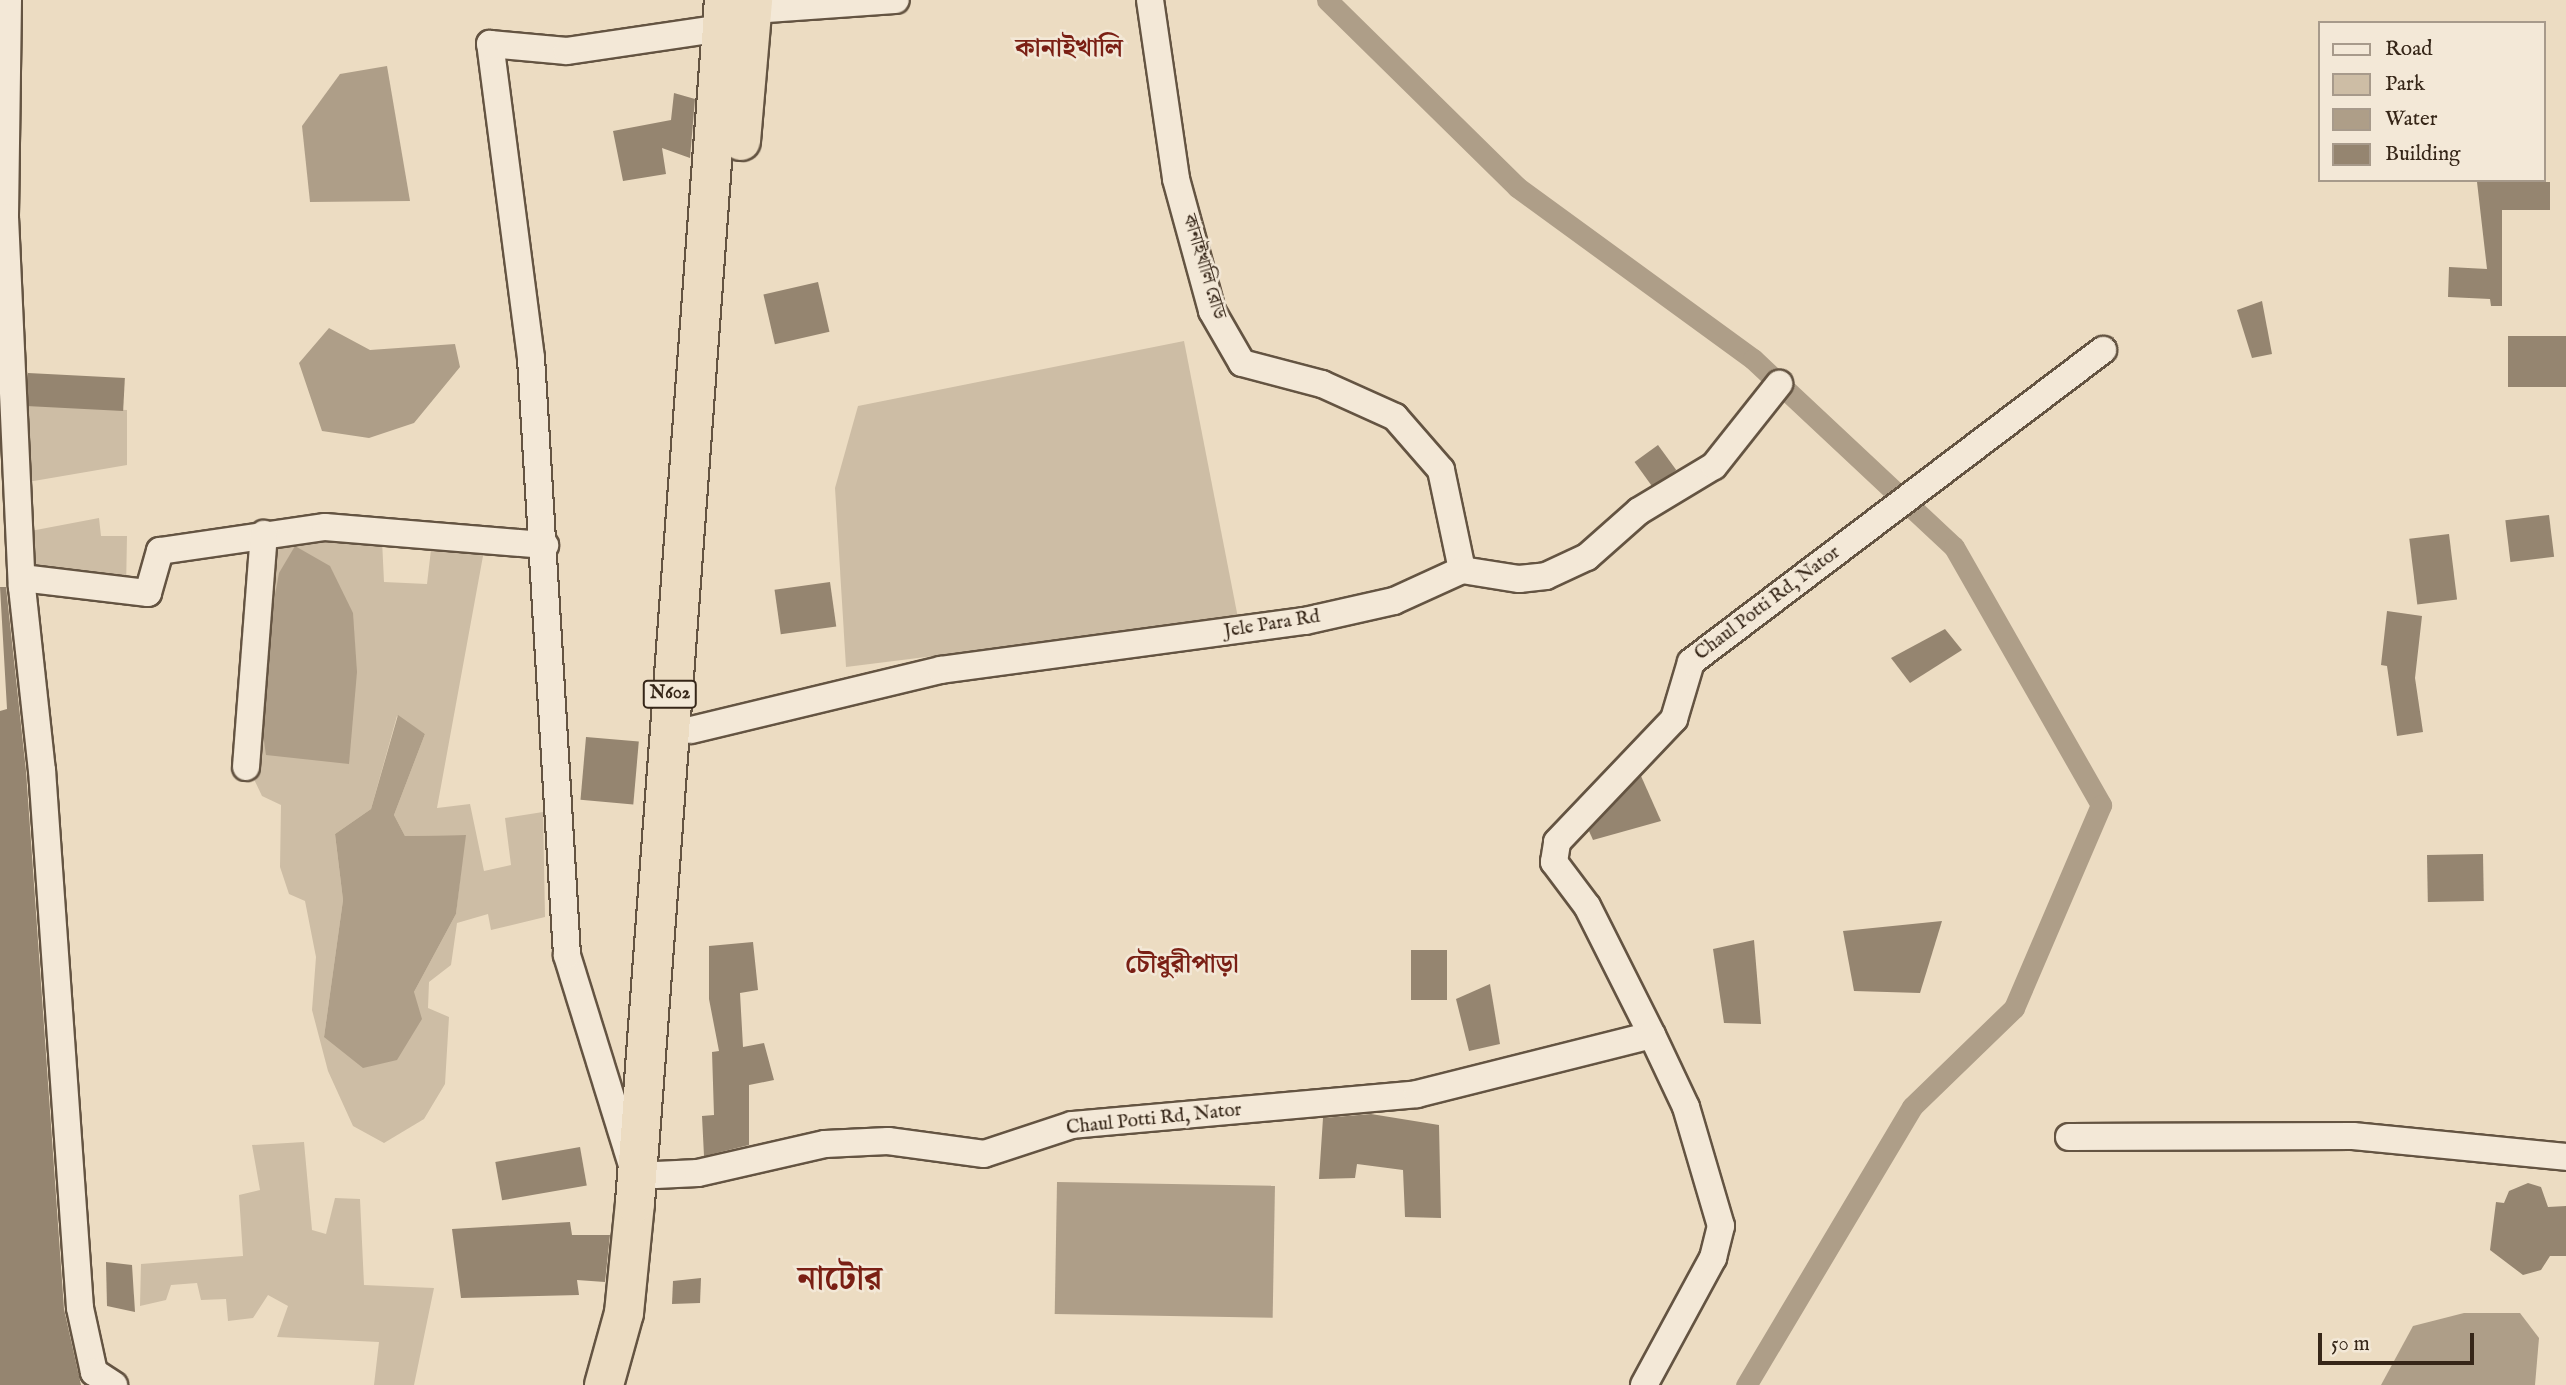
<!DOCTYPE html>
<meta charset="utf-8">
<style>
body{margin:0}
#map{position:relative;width:2566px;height:1385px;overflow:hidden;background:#ecdcc2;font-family:"IM FELL English","Noto Serif Bengali",serif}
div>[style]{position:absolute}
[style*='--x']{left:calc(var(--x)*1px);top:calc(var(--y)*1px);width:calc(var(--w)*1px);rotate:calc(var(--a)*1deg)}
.green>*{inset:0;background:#cdbda5}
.water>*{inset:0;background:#ae9e88;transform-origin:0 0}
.canal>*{height:21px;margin:-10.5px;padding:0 10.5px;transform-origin:10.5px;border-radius:10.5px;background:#ae9e88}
.building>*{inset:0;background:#958570;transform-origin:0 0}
.roads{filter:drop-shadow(2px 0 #645442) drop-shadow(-2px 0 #645442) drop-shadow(0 2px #645442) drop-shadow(0 -2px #645442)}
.minor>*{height:26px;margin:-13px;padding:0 13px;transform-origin:13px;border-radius:13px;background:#f3e8d7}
.highway>*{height:38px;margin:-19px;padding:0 19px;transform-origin:19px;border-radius:19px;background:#ecdcc2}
span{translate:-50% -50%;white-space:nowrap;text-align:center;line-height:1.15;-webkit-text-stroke:5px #f3e8d7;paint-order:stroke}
.shield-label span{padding:2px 5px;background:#f3e8d7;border:2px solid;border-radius:5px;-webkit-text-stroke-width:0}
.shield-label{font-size:18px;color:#362618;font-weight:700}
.street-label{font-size:19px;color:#362618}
.district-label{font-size:26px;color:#7a1f14;font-weight:700}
.town-label{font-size:33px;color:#7a1f14;font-weight:700}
.legend{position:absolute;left:2318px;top:21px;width:228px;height:161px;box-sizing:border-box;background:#f3e8d7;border:2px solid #a79a8b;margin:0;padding:9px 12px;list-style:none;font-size:21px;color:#362618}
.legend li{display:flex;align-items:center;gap:14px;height:35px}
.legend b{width:35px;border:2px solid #a79a8b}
.scale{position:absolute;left:2318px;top:1333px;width:156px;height:32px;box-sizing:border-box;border:4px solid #362618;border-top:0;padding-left:9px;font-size:21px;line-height:24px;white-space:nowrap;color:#362618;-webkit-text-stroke:5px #f3e8d7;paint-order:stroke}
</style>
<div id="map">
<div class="green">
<div style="clip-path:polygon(1184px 341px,1238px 618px,846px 667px,835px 488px,858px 406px)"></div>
<div style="clip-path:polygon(19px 405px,127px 410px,127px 465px,22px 483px)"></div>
<div style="clip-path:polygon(99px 518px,101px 536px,127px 536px,126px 590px,22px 578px,20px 533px)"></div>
<div style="clip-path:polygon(evenodd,382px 540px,384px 582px,427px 584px,432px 541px,485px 545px,437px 808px,470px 804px,484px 871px,511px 865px,505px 818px,543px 812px,545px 917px,491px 930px,488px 914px,457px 923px,451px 965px,429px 982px,428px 1008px,449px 1017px,445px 1084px,424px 1119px,384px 1143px,353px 1126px,328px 1071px,312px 1010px,316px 957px,305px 901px,289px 894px,280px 867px,281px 805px,262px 796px,251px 773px,276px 542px,382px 540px,397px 716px,425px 734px,394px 815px,405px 836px,465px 835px,456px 914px,414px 992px,324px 1037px,343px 900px,335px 834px,371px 809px,397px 716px)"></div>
<div style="clip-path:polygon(304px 1142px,312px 1230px,326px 1234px,335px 1198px,360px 1199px,364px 1285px,434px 1288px,414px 1385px,374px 1385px,379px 1342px,277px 1337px,288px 1306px,268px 1295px,253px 1318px,228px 1321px,226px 1299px,201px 1300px,197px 1283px,171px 1285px,166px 1300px,140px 1306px,141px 1264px,243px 1256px,239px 1195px,260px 1190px,252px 1145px)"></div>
</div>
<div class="water">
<div style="clip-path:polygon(387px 66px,410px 201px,310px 202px,302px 126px,340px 74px)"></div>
<div style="clip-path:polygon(329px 328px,370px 350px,455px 344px,460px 367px,414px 423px,369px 438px,322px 431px,299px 363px)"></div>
<div style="clip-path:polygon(295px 546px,330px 566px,353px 613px,357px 672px,349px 764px,266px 755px,260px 713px,268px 633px,279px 573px)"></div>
<div style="clip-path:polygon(398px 715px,425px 734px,394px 815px,405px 836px,466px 835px,456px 914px,414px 992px,422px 1019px,397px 1060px,363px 1068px,324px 1037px,343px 900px,335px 834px,371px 809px)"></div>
<div style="left:1057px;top:1182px;width:218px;height:132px;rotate:1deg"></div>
<div style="clip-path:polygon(2464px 1313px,2520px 1313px,2539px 1338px,2535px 1385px,2381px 1385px,2413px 1326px)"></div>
</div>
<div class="canal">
<div style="--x:1327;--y:0;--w:267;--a:44.5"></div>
<div style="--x:1517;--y:187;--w:292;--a:36.1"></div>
<div style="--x:1753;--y:359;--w:275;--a:43.1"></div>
<div style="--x:1954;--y:547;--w:297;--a:60.3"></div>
<div style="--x:2101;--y:805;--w:221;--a:113.2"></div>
<div style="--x:2014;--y:1008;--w:142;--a:135.9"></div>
<div style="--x:1912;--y:1107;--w:324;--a:120.8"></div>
</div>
<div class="building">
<div style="clip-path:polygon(674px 93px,695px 99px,690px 158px,662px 148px,666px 174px,623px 181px,613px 131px,671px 120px)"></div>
<div style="clip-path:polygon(2477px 182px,2550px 182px,2550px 210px,2502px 210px,2502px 306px,2491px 306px,2490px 299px,2448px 297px,2449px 267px,2487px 269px)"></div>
<div style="left:818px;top:282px;width:51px;height:56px;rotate:77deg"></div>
<div style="clip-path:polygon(2262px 301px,2272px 354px,2252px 358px,2237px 310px)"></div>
<div style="left:2566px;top:336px;width:51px;height:58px;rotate:90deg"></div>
<div style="left:28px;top:373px;width:97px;height:33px;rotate:3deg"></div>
<div style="left:1658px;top:445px;width:31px;height:29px;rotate:54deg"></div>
<div style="left:2549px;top:515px;width:42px;height:44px;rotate:83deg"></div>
<div style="left:2449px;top:534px;width:66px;height:40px;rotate:83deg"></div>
<div style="left:830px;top:582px;width:45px;height:56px;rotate:82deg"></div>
<div style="clip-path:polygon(0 587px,6px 587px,26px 771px,64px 1309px,81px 1385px,0 1385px,0 711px,7px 709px)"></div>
<div style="clip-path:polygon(2387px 611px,2422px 616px,2415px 678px,2423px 732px,2397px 736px,2387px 666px,2381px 665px)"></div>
<div style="clip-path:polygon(1945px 629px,1962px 650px,1910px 683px,1891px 658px)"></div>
<div style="left:586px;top:737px;width:53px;height:63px;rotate:5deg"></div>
<div style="clip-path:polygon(1641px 776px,1661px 821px,1593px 840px,1589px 831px)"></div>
<div style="left:2483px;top:854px;width:47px;height:56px;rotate:89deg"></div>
<div style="clip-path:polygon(1942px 921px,1920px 993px,1854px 991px,1843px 931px)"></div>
<div style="clip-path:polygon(1754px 940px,1761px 1024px,1724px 1023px,1713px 949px)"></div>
<div style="clip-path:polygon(753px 942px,758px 990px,740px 993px,743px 1047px,764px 1043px,774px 1080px,749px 1085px,749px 1145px,704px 1156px,702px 1116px,714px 1115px,712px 1052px,719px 1051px,709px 999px,709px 946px)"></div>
<div style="left:1447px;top:950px;width:50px;height:36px;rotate:90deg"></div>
<div style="clip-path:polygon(1490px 984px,1500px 1044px,1469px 1051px,1456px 999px)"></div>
<div style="clip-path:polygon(1371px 1114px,1439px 1125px,1441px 1218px,1405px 1217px,1403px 1170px,1357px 1164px,1355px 1178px,1319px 1179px,1323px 1118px)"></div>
<div style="left:580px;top:1147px;width:39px;height:86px;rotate:80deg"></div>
<div style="clip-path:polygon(2528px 1183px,2541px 1187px,2548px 1207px,2566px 1206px,2566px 1256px,2550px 1256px,2541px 1270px,2523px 1275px,2490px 1250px,2496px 1202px,2504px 1203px,2509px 1191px)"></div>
<div style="clip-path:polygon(570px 1222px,572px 1235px,610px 1235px,605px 1282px,577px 1280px,579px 1295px,461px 1298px,452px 1229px)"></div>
<div style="clip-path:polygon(106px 1262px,132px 1265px,135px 1312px,107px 1306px)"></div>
<div style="clip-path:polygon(701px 1278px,700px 1303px,672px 1304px,673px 1281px)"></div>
</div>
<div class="roads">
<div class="minor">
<div style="--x:8;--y:0;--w:217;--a:90.8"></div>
<div style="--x:5;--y:217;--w:370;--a:87.4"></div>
<div style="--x:22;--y:587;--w:184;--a:83.8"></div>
<div style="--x:42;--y:770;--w:539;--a:85.96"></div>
<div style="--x:80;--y:1308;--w:66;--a:77.7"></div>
<div style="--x:94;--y:1372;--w:24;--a:33"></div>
<div style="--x:1150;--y:0;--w:181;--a:81.7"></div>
<div style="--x:1176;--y:179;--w:137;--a:74.7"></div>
<div style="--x:1212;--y:311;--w:60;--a:60"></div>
<div style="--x:1242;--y:363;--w:83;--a:14.7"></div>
<div style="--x:1322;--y:384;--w:80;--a:24.3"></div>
<div style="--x:1395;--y:417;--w:70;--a:49"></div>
<div style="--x:1441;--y:470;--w:102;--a:78.1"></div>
<div style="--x:752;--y:10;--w:144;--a:-4"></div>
<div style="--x:22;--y:578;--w:127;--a:6.8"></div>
<div style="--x:148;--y:593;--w:44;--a:-74.1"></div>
<div style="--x:160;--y:551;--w:167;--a:-8.3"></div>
<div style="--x:325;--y:527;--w:221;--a:4.7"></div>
<div style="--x:691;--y:730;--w:257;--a:-13.5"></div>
<div style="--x:941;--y:670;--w:367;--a:-7.7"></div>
<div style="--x:1305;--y:621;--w:91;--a:-12.7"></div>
<div style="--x:1394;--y:601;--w:75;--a:-24.5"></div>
<div style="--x:1462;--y:570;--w:58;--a:9"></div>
<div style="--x:1519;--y:579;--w:27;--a:-6"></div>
<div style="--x:1546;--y:576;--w:45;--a:-24.9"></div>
<div style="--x:1587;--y:557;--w:69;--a:-41.5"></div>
<div style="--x:1639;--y:511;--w:87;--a:-31"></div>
<div style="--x:1714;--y:466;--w:105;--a:-51.6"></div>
<div style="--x:246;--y:767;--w:234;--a:-85.6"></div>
<div style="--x:2069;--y:1137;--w:284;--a:-0.2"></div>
<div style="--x:2353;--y:1136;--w:214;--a:5.6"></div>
<div style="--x:631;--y:1162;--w:217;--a:-107.2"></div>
<div style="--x:567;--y:955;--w:598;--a:-93.45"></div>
<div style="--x:531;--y:358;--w:317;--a:-97.4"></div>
<div style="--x:490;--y:44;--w:77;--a:5.2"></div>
<div style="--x:567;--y:51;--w:157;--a:-8.4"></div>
<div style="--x:656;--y:1175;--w:42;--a:-2.7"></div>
<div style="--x:698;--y:1173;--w:130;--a:-12.9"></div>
<div style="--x:825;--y:1144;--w:63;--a:-2.7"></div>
<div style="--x:888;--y:1141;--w:97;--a:7.7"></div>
<div style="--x:984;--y:1154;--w:93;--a:-18.2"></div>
<div style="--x:1072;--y:1125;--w:346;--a:-5.1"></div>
<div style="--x:1417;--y:1094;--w:242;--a:-14.1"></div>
<div style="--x:1652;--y:1035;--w:144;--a:-116.7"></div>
<div style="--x:1587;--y:906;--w:55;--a:-126.9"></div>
<div style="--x:1554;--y:862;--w:20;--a:-81"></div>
<div style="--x:1557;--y:842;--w:170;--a:-46.4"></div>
<div style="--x:1674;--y:719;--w:59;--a:-73.4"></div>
<div style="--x:1691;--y:662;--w:517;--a:-37.14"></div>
<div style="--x:1644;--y:1385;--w:145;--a:-61.5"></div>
<div style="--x:1713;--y:1258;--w:33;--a:-76"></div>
<div style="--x:1721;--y:1226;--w:124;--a:-106.4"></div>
<div style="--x:1686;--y:1107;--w:80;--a:-115.3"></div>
</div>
<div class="highway">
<div style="--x:741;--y:141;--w:142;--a:-85.1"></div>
<div style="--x:604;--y:1385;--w:75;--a:-74.5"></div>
<div style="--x:624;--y:1313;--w:111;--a:-84.3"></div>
<div style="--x:635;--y:1203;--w:1206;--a:-85.77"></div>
</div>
</div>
<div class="shield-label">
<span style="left:670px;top:694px">N602</span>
</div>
<div class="street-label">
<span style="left:1203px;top:267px;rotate:73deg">কানাইখালি রোড</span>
<span style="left:1768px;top:604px;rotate:-37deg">Chaul Potti Rd, Nator</span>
<span style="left:1272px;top:625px;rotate:-9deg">Jele Para Rd</span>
<span style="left:1154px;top:1120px;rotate:-6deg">Chaul Potti Rd, Nator</span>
</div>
<div class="district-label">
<span style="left:1069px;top:49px">কানাইখালি</span>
<span style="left:1182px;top:965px">চৌধুরীপাড়া</span>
</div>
<div class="town-label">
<span style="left:840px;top:1281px">নাটোর</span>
</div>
<ul class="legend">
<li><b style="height:9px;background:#f3e8d7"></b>Road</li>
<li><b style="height:19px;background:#cdbda5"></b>Park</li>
<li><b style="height:19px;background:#ae9e88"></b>Water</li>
<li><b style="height:19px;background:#958570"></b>Building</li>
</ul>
<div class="scale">50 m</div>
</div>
